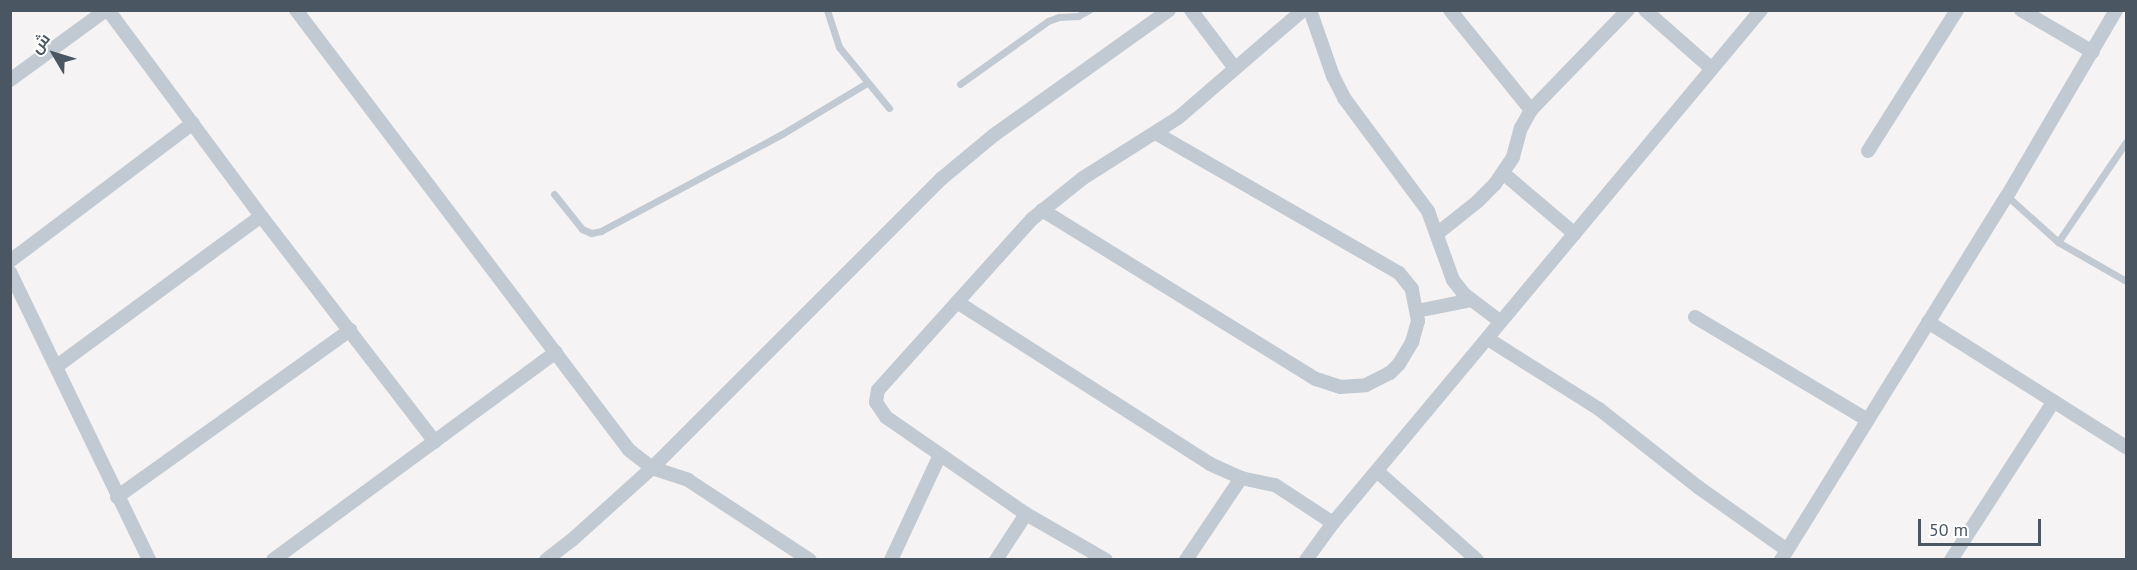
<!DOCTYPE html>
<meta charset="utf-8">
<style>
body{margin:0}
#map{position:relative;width:2137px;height:570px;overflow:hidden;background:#f5f3f3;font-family:"PT Sans",Cairo,sans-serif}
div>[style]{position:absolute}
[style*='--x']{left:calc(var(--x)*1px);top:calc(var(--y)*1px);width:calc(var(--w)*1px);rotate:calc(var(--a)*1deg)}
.lane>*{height:7px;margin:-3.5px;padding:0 3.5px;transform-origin:3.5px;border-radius:3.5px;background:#c1cad2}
.street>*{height:14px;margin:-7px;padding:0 7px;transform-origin:7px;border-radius:7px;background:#c1cad2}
span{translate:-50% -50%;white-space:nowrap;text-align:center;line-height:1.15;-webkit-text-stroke:4.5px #fff;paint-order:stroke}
.frame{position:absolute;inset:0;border:12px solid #4a5661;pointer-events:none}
.north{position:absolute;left:24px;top:24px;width:60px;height:60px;-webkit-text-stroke:4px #fff;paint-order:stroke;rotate:308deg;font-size:16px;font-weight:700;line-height:24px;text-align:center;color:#4a5661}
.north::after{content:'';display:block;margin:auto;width:21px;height:27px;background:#4a5661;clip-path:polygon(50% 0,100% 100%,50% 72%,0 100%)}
.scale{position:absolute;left:1918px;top:519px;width:123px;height:27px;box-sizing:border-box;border:3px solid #4a5661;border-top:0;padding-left:8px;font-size:18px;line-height:21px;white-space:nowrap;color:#4a5661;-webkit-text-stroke:4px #fff;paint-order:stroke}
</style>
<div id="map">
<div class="lane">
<div style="--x:827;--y:10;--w:39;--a:72"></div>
<div style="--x:839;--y:47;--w:79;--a:50.7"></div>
<div style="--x:960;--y:84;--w:108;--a:-35.6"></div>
<div style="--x:1048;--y:21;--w:12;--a:-20"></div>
<div style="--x:1059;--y:17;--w:19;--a:-3"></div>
<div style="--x:1078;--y:16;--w:13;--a:-29"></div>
<div style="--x:554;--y:194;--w:45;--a:51.3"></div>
<div style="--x:582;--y:229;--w:10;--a:24"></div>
<div style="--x:591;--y:233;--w:10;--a:-11"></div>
<div style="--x:601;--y:231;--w:205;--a:-28.2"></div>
<div style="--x:782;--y:134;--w:99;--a:-31"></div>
<div style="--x:2007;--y:196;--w:69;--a:42"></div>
<div style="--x:2058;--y:242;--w:78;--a:29.8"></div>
<div style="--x:2058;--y:242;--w:121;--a:-55.8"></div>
</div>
<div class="street">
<div style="--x:108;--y:10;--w:257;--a:53.4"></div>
<div style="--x:261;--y:216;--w:285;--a:52.4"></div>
<div style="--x:296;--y:10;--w:552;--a:52.88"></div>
<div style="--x:629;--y:450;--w:29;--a:38"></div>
<div style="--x:652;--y:468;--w:38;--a:18"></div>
<div style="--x:688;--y:480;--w:146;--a:33.3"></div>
<div style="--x:1191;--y:10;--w:71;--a:53"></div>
<div style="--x:1310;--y:10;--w:70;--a:70.8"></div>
<div style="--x:1333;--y:76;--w:25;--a:63"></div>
<div style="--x:1344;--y:98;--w:141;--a:53.4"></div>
<div style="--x:1428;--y:211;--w:73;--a:70.1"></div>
<div style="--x:1453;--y:280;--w:18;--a:52"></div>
<div style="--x:1464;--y:294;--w:46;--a:37.1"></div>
<div style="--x:1450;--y:10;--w:129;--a:51"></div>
<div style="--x:1645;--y:10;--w:89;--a:41.4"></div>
<div style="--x:2021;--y:10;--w:83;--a:30.3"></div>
<div style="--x:10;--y:80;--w:119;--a:-36.1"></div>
<div style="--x:1868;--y:151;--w:167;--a:-57.7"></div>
<div style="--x:1503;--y:173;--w:94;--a:40.3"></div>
<div style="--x:1042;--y:210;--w:322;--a:31.7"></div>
<div style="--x:1316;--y:379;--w:25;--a:18"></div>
<div style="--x:1340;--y:387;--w:26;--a:-4"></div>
<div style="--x:1366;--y:385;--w:27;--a:-27"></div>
<div style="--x:1390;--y:373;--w:13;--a:-45"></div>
<div style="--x:1399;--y:364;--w:26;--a:-59"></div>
<div style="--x:1412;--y:342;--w:22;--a:-74"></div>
<div style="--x:1418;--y:321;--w:33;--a:-101"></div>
<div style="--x:1412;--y:289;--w:21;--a:-129"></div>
<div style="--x:1399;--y:273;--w:279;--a:-150.1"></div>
<div style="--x:1438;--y:233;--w:50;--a:-38.5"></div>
<div style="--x:1477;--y:202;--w:25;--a:-45"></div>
<div style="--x:1495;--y:184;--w:32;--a:-56"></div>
<div style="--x:1513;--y:157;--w:30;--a:-75"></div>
<div style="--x:1521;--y:128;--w:21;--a:-61"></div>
<div style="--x:1531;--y:110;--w:139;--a:-45.9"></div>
<div style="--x:10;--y:261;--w:229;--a:-37"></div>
<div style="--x:10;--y:272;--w:320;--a:64.2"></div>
<div style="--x:957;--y:302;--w:300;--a:32.6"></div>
<div style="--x:1210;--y:464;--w:34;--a:24"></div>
<div style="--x:1241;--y:478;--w:35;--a:12"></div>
<div style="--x:1275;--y:485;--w:69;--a:33.2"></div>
<div style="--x:1417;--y:311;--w:55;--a:-11.5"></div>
<div style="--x:1695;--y:317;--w:201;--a:30.8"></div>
<div style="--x:1928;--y:322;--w:234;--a:32.3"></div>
<div style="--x:1488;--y:339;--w:131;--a:32.2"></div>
<div style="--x:1599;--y:409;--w:126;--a:38.2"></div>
<div style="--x:1698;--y:487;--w:109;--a:35.3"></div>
<div style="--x:57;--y:366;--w:253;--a:-36.3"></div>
<div style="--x:1378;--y:472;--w:132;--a:41.6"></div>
<div style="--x:117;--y:497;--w:287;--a:-35.6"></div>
<div style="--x:273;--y:560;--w:351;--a:-36.3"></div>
<div style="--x:546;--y:560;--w:33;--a:-38"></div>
<div style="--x:572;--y:540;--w:108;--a:-42"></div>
<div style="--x:652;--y:468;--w:409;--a:-45"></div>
<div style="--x:941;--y:179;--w:69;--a:-39.7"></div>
<div style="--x:994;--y:135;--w:215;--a:-35.5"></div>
<div style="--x:891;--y:560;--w:116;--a:-65"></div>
<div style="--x:996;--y:560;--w:55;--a:-56.9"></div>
<div style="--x:1106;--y:560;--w:92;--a:-150.1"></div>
<div style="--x:1026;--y:514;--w:170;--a:-145.3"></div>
<div style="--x:886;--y:417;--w:18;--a:-124"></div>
<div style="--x:876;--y:402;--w:12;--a:-81"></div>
<div style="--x:878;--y:390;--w:230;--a:-48"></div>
<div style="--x:1032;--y:219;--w:65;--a:-38.8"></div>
<div style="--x:1083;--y:178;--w:112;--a:-32.3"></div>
<div style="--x:1178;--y:118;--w:165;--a:-40.8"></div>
<div style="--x:1186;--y:560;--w:99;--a:-56.1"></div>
<div style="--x:1306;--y:560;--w:46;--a:-53.9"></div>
<div style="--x:1333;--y:523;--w:668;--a:-50.16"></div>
<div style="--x:1781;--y:560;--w:428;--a:-58.2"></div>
<div style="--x:2007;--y:196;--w:216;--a:-59.6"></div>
<div style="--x:1951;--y:560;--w:189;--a:-57.1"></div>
</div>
<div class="frame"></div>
<div class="north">ش</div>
<div class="scale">50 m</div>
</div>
